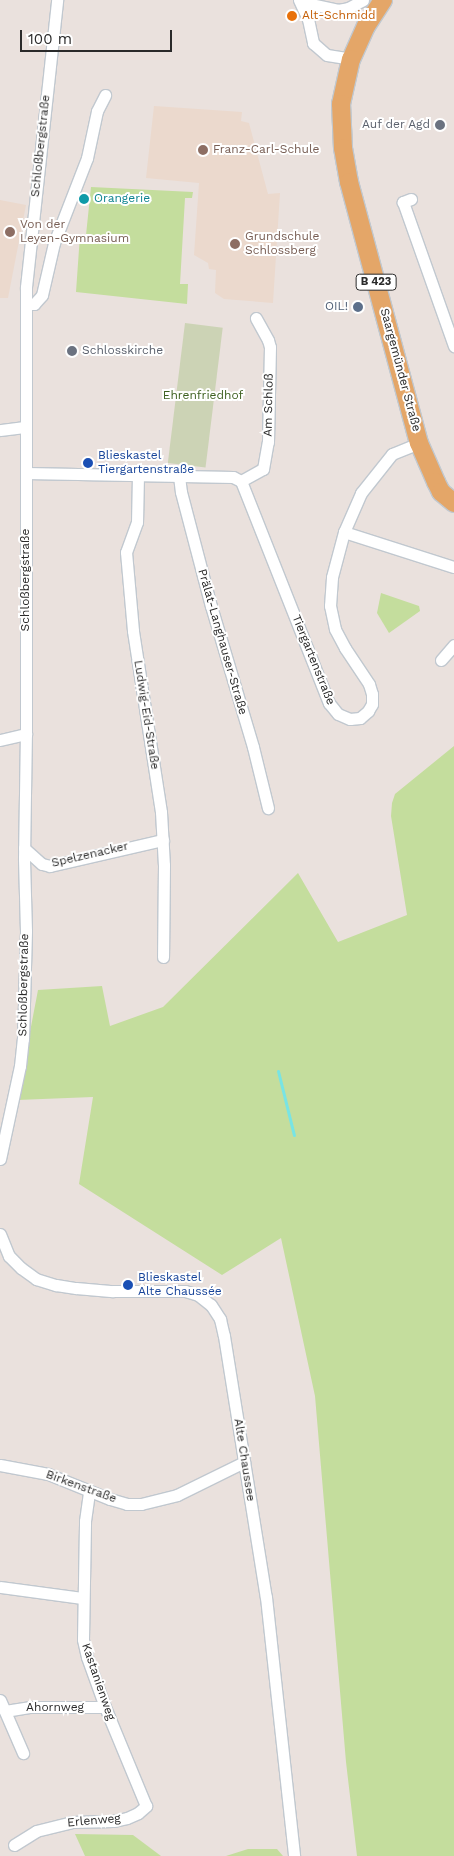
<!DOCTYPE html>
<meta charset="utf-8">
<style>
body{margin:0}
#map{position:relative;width:454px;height:1856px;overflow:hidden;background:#eae1dd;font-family:"Work Sans",sans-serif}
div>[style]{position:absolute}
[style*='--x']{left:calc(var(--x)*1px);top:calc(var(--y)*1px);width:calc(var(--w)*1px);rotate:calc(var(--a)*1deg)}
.education>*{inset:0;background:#ebd9cd}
.green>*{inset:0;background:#c4dd9d}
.cemetery>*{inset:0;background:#ccd3b5;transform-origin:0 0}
.stream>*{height:3px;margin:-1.5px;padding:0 1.5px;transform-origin:1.5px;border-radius:1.5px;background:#78e4e4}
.roads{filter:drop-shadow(1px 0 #c1c8cf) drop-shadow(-1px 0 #c1c8cf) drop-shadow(0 1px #c1c8cf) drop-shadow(0 -1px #c1c8cf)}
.street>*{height:11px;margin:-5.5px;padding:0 5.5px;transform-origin:5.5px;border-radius:5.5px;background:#fff}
.primary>*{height:18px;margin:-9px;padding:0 9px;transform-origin:9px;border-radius:9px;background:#e4a668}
.dots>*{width:14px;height:14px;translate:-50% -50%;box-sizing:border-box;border:2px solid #fff;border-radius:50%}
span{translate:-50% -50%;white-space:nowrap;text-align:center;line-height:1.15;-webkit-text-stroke:4px #fff;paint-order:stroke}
.shield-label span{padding:1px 4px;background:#fff;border:1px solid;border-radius:4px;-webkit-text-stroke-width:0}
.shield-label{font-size:11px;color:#2a2a2a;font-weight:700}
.food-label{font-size:12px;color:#c56008}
.left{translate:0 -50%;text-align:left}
.worship-label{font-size:12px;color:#5b616d}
.right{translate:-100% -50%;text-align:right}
.street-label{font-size:12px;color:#2a2a2a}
.education-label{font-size:12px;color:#785e54}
.culture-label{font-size:12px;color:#0d838f}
.service-label{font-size:12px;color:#4e5e75}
.park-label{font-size:12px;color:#3e6020}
.transit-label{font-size:12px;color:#164399}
.scale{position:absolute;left:20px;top:30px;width:152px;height:22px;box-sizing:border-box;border:2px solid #2a2a2a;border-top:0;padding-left:6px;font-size:15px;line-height:18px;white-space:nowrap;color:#2a2a2a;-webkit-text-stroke:4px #fff;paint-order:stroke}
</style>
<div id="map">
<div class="education">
<div style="clip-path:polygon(154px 106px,242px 112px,241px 121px,249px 123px,268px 194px,280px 193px,273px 303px,224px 299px,215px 293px,216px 270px,209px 269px,208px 263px,194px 255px,199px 183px,146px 178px)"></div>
<div style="clip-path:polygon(0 200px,26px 205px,8px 298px,0 298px)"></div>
</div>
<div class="green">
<div style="clip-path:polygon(91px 187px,193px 192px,192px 198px,185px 198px,180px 284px,188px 284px,187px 304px,76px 292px,80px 235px,86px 235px)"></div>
<div style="clip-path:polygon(381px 593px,419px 606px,420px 611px,389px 633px,377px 613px)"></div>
<div style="clip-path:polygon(454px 746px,454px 1856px,357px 1856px,346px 1762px,315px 1396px,281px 1238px,222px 1275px,79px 1184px,93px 1097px,17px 1100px,38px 990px,102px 986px,110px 1026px,163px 1007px,298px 873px,338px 942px,407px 915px,391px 816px,392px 803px,395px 794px)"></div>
<div style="clip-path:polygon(75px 1834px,133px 1835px,161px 1856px,85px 1856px)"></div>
<div style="clip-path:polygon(248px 1849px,277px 1849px,283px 1856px,226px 1856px)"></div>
</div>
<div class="cemetery">
<div style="left:185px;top:323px;width:38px;height:141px;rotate:7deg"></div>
</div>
<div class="stream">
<div style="--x:278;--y:1071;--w:66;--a:76"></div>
</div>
<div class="roads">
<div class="street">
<div style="--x:299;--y:0;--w:21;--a:65"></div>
<div style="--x:308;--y:19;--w:25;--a:78"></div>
<div style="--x:313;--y:43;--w:18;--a:41"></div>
<div style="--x:327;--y:55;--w:24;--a:9"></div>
<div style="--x:301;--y:2;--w:38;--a:12"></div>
<div style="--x:338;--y:10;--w:10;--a:-11"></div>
<div style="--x:348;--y:8;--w:17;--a:-28"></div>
<div style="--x:411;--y:199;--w:9;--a:159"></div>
<div style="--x:403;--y:202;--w:153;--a:70.5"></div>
<div style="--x:26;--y:304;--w:8;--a:0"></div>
<div style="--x:34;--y:304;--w:12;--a:-48"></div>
<div style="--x:42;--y:295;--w:53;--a:-77"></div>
<div style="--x:54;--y:243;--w:91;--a:-68.8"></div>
<div style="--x:87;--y:158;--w:48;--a:-78"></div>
<div style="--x:97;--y:111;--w:18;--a:-63"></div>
<div style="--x:0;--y:430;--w:25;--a:-7"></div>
<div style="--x:26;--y:473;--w:207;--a:1.1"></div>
<div style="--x:233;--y:477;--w:9;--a:27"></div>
<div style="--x:241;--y:481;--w:239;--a:68.4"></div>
<div style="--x:329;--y:703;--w:14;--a:51"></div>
<div style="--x:338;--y:714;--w:13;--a:23"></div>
<div style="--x:350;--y:719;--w:10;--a:-6"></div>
<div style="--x:360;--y:718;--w:11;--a:-41"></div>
<div style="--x:368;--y:711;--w:8;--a:-60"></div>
<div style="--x:372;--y:704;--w:10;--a:-90"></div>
<div style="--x:372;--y:694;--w:10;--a:-107"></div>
<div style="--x:369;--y:684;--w:43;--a:-123.7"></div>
<div style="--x:345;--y:648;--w:21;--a:-118"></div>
<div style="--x:335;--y:629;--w:24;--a:-102"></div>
<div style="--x:330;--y:606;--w:29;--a:-86"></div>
<div style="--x:332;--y:577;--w:47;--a:-75.1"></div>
<div style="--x:344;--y:532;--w:43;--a:-66.4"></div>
<div style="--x:361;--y:493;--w:50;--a:-51.5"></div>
<div style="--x:392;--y:454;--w:29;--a:-22"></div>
<div style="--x:138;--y:475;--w:47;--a:91.2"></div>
<div style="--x:137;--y:522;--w:32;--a:110"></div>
<div style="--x:126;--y:552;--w:79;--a:84.9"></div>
<div style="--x:133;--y:631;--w:183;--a:81.2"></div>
<div style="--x:161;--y:812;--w:53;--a:86.8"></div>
<div style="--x:164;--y:865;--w:92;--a:90.6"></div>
<div style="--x:179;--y:476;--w:16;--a:83"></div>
<div style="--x:181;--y:492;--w:118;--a:75.3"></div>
<div style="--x:211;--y:606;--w:147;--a:73.4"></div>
<div style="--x:253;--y:747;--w:63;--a:76.2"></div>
<div style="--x:241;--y:481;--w:25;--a:-29"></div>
<div style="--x:263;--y:469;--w:27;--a:-80"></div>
<div style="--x:268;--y:442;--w:95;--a:-88.8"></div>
<div style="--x:270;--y:347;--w:7;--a:-106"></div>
<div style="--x:268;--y:340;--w:25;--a:-119"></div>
<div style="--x:344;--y:532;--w:115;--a:17.7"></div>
<div style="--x:441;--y:660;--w:20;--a:-49"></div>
<div style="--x:0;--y:740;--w:27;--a:-13"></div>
<div style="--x:24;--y:848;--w:24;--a:42"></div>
<div style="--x:42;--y:864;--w:8;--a:14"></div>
<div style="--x:50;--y:866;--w:116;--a:-13"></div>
<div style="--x:0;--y:1159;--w:95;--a:-77.9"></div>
<div style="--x:20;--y:1066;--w:27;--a:-84"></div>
<div style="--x:23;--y:1039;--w:108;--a:-88.4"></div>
<div style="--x:26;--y:931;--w:73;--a:-91.6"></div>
<div style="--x:24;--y:858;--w:124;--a:-89.1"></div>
<div style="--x:26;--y:734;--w:447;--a:-90"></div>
<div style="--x:26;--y:287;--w:289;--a:-83.8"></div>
<div style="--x:0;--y:1234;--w:24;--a:68"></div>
<div style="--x:9;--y:1256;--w:17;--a:45"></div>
<div style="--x:21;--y:1268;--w:19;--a:36"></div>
<div style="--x:36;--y:1279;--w:21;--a:17"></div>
<div style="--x:56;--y:1285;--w:20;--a:9"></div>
<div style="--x:76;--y:1288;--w:37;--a:5"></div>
<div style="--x:113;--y:1291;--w:72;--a:0"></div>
<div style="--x:185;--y:1291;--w:14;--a:17"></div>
<div style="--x:198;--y:1295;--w:16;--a:38"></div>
<div style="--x:211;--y:1305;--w:17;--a:57"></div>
<div style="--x:220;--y:1319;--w:17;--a:77"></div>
<div style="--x:224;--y:1336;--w:264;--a:80.9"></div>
<div style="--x:266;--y:1597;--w:261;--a:83.8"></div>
<div style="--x:0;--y:1465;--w:49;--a:10.6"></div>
<div style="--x:48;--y:1474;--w:67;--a:22"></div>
<div style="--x:110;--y:1499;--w:18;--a:16"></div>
<div style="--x:127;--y:1504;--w:14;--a:0"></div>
<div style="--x:141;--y:1504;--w:37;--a:-14"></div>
<div style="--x:177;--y:1495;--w:75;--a:-26.2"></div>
<div style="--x:0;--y:1587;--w:83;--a:7.6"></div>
<div style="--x:0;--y:1700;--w:58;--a:66.5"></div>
<div style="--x:5;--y:1711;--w:26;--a:-9"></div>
<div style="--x:31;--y:1707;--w:74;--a:0"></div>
<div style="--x:14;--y:1845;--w:26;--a:-32"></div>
<div style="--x:36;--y:1831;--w:36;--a:-14"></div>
<div style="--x:71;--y:1822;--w:42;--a:-1.4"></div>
<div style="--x:113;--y:1821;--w:14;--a:-12"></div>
<div style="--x:127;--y:1818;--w:12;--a:-24"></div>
<div style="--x:138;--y:1813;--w:11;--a:-41"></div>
<div style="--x:146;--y:1806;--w:107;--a:-112.5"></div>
<div style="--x:105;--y:1707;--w:53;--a:-109.8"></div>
<div style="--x:87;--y:1657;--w:18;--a:-103"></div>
<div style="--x:83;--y:1639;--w:118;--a:-89"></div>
<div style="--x:85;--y:1521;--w:29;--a:-82"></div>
</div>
<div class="primary">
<div style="--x:383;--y:0;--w:31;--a:123"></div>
<div style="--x:366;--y:26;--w:36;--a:114"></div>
<div style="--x:351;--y:59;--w:46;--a:102.5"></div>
<div style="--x:341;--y:104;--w:44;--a:87.4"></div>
<div style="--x:343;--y:148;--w:35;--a:80"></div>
<div style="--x:349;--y:182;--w:270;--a:75"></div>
<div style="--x:419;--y:443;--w:43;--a:66.4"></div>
<div style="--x:436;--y:482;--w:11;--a:63"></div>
<div style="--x:441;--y:492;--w:17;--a:40"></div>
</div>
</div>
<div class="dots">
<div style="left:292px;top:16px;background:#e8710a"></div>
<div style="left:440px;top:125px;background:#6b7280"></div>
<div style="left:203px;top:150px;background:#8d6e63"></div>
<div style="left:84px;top:199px;background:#0f9aa8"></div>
<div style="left:10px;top:232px;background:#8d6e63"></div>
<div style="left:235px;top:244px;background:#8d6e63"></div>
<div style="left:358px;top:307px;background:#5c6f8a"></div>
<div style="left:72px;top:351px;background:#6b7280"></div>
<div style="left:88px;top:463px;background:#1a4fb4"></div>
<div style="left:128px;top:1285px;background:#1a4fb4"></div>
</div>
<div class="shield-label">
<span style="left:376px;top:282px">B 423</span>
</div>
<div class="food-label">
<span class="left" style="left:302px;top:16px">Alt-Schmidd</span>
</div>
<div class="worship-label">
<span class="right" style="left:430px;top:125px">Auf der Agd</span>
<span class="left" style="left:82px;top:351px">Schlosskirche</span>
</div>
<div class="street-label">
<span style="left:41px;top:146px;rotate:-84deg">Schloßbergstraße</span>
<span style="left:400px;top:370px;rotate:75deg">Saargemünder Straße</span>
<span style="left:269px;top:405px;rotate:-89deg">Am Schloß</span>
<span style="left:26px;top:580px;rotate:-90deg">Schloßbergstraße</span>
<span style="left:222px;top:642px;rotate:74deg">Prälat-Langhauser-Straße</span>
<span style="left:313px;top:660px;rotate:68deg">Tiergartenstraße</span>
<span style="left:146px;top:715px;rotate:81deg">Ludwig-Eid-Straße</span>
<span style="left:90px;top:855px;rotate:-13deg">Spelzenacker</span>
<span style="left:24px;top:985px;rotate:-89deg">Schloßbergstraße</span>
<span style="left:244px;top:1460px;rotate:81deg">Alte Chaussee</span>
<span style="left:81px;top:1487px;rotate:20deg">Birkenstraße</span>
<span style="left:98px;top:1682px;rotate:71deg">Kastanienweg</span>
<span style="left:55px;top:1708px">Ahornweg</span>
<span style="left:94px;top:1821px;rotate:-5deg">Erlenweg</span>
</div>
<div class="education-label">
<span class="left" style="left:213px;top:150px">Franz-Carl-Schule</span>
<span class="left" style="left:20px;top:232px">Von der<br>Leyen-Gymnasium</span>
<span class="left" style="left:245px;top:244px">Grundschule<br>Schlossberg</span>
</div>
<div class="culture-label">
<span class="left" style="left:94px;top:199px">Orangerie</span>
</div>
<div class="service-label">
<span class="right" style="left:348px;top:307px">OIL!</span>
</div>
<div class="park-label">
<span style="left:203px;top:396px">Ehrenfriedhof</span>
</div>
<div class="transit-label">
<span class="left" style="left:98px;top:463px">Blieskastel<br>Tiergartenstraße</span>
<span class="left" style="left:138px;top:1285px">Blieskastel<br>Alte Chaussée</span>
</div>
<div class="scale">100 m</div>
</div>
